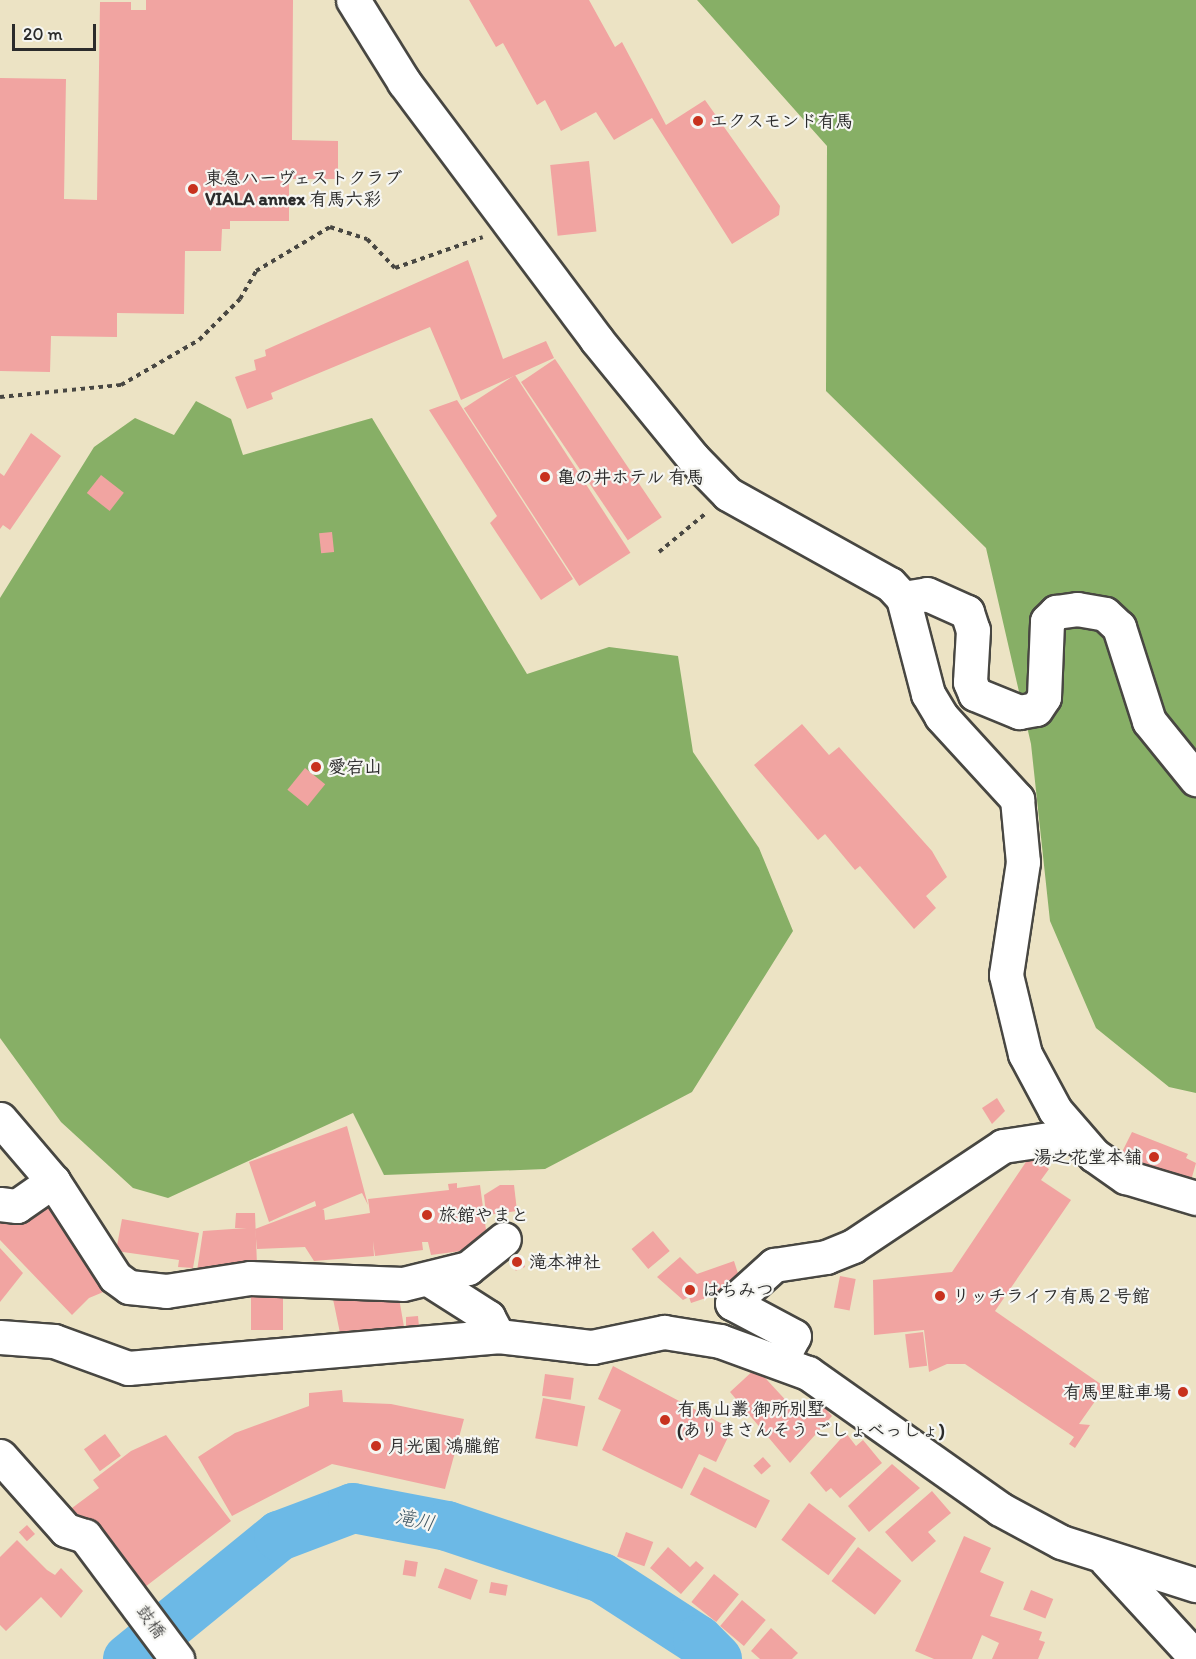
<!DOCTYPE html>
<meta charset="utf-8">
<style>
body{margin:0}
#map{position:relative;width:1196px;height:1659px;overflow:hidden;background:#ece3c4;font-family:Itim,"Klee One",sans-serif}
div>[style]{position:absolute}
[style*='--x']{left:calc(var(--x)*1px);top:calc(var(--y)*1px);width:calc(var(--w)*1px);rotate:calc(var(--a)*1deg)}
.forest>*{inset:0;background:#87af66}
.river>*{height:50px;margin:-25px;padding:0 25px;transform-origin:25px;border-radius:25px;background:#6cb9e6}
.building>*{inset:0;background:#f1a4a1;transform-origin:0 0}
.path>*{height:4px;margin-top:-2px;transform-origin:0;background:repeating-linear-gradient(90deg,#484742 0 4.5px,transparent 0 9px)}
.roads{filter:drop-shadow(2px 0 #484742) drop-shadow(-2px 0 #484742) drop-shadow(0 2px #484742) drop-shadow(0 -2px #484742)}
.minor>*{height:33px;margin:-16.5px;padding:0 16.5px;transform-origin:16.5px;border-radius:16.5px;background:#fff}
.dots>*{width:16px;height:16px;translate:-50% -50%;box-sizing:border-box;border:3px solid #f6f6f2;border-radius:50%}
span{translate:-50% -50%;white-space:nowrap;text-align:center;line-height:1.15;-webkit-text-stroke:4.5px #f6f6f2;paint-order:stroke}
.poi-label{font-size:18px;color:#2b2b2b;font-weight:700}
.left{translate:0 -50%;text-align:left}
.right{translate:-100% -50%;text-align:right}
.street-label{font-size:18px;color:#2b2b2b}
.water-label{font-size:20px;color:#3e5663;font-style:italic}
.scale{position:absolute;left:12px;top:24px;width:84px;height:27px;box-sizing:border-box;border:3px solid #2b2b2b;border-top:0;padding-left:8px;font-size:18px;line-height:21px;white-space:nowrap;color:#2b2b2b;-webkit-text-stroke:4px #f6f6f2;paint-order:stroke}
</style>
<div id="map">
<div class="forest">
<div style="clip-path:polygon(697px 0,1196px 0,1196px 1093px,1169px 1087px,1096px 1028px,1050px 921px,1031px 744px,986px 548px,826px 391px,827px 146px)"></div>
<div style="clip-path:polygon(196px 401px,231px 419px,243px 455px,372px 418px,527px 674px,609px 647px,678px 656px,693px 752px,759px 848px,793px 931px,692px 1092px,545px 1169px,384px 1175px,353px 1113px,168px 1198px,133px 1188px,61px 1122px,0 1038px,0 598px,94px 447px,135px 418px,174px 435px)"></div>
</div>
<div class="river">
<div style="--x:128;--y:1659;--w:195;--a:-39.2"></div>
<div style="--x:279;--y:1536;--w:79;--a:-20.7"></div>
<div style="--x:353;--y:1508;--w:96;--a:10.8"></div>
<div style="--x:447;--y:1526;--w:163;--a:18.5"></div>
<div style="--x:602;--y:1578;--w:114;--a:32.9"></div>
<div style="--x:698;--y:1640;--w:27;--a:45"></div>
</div>
<div class="building">
<div style="clip-path:polygon(146px 0,293px 0,292px 140px,338px 141px,338px 179px,289px 179px,289px 221px,230px 221px,230px 229px,222px 229px,221px 251px,185px 251px,184px 314px,117px 313px,117px 337px,51px 336px,50px 372px,0 371px,0 78px,66px 79px,64px 199px,97px 200px,100px 2px,131px 2px,131px 10px,146px 10px)"></div>
<div style="clip-path:polygon(469px 0,589px 0,615px 47px,622px 42px,666px 125px,705px 100px,780px 206px,779px 215px,732px 244px,652px 118px,614px 140px,596px 112px,561px 131px,545px 100px,537px 105px,503px 43px,496px 47px)"></div>
<div style="left:589px;top:161px;width:71px;height:39px;rotate:84deg"></div>
<div style="clip-path:polygon(468px 260px,503px 359px,546px 341px,554px 358px,461px 400px,430px 327px,271px 393px,273px 399px,247px 409px,235px 377px,256px 370px,254px 360px,266px 356px,265px 350px)"></div>
<div style="left:555px;top:359px;width:191px;height:41px;rotate:56deg"></div>
<div style="left:515px;top:375px;width:212px;height:61px;rotate:57deg"></div>
<div style="clip-path:polygon(457px 400px,573px 579px,541px 600px,490px 523px,497px 516px,429px 410px)"></div>
<div style="clip-path:polygon(31px 433px,61px 456px,10px 530px,3px 525px,0 529px,0 473px,4px 476px)"></div>
<div style="left:101px;top:475px;width:29px;height:23px;rotate:38deg"></div>
<div style="left:332px;top:532px;width:20px;height:13px;rotate:84deg"></div>
<div style="clip-path:polygon(802px 724px,829px 755px,839px 747px,932px 851px,947px 877px,926px 896px,936px 908px,914px 929px,860px 866px,855px 870px,825px 834px,818px 840px,754px 765px)"></div>
<div style="left:305px;top:768px;width:26px;height:28px;rotate:39deg"></div>
<div style="clip-path:polygon(997px 1098px,1005px 1111px,992px 1124px,982px 1108px)"></div>
<div style="clip-path:polygon(347px 1126px,368px 1205px,362px 1193px,323px 1209px,317px 1210px,315px 1201px,269px 1222px,249px 1162px)"></div>
<div style="clip-path:polygon(1132px 1132px,1188px 1154px,1186px 1158px,1196px 1163px,1190px 1184px,1120px 1156px)"></div>
<div style="clip-path:polygon(1030px 1156px,1049px 1169px,1041px 1180px,1071px 1200px,995px 1311px,1105px 1387px,1079px 1424px,1090px 1425px,1075px 1448px,1069px 1444px,1074px 1437px,965px 1364px,947px 1364px,929px 1372px,924px 1330px,874px 1335px,873px 1280px,952px 1272px)"></div>
<div style="clip-path:polygon(457px 1183px,457px 1188px,480px 1185px,486px 1230px,461px 1251px,431px 1255px,428px 1242px,422px 1242px,423px 1250px,375px 1256px,373px 1241px,374px 1256px,314px 1261px,305px 1247px,257px 1249px,255px 1229px,316px 1206px,324px 1210px,325px 1220px,370px 1213px,368px 1199px,449px 1190px,448px 1184px)"></div>
<div style="clip-path:polygon(500px 1185px,514px 1185px,517px 1211px,486px 1215px,484px 1195px)"></div>
<div style="clip-path:polygon(44px 1195px,113px 1288px,89px 1298px,72px 1315px,0 1240px,0 1212px)"></div>
<div style="clip-path:polygon(236px 1213px,255px 1213px,257px 1265px,197px 1271px,203px 1231px,247px 1228px,235px 1228px)"></div>
<div style="clip-path:polygon(122px 1219px,199px 1233px,193px 1268px,178px 1267px,179px 1260px,116px 1251px)"></div>
<div style="left:653px;top:1231px;width:26px;height:28px;rotate:50deg"></div>
<div style="clip-path:polygon(0 1248px,23px 1273px,0 1302px)"></div>
<div style="left:520px;top:1254px;width:14px;height:10px;rotate:69deg"></div>
<div style="clip-path:polygon(680px 1257px,697px 1274px,734px 1261px,742px 1286px,691px 1303px,689px 1297px,683px 1300px,657px 1277px)"></div>
<div style="left:840px;top:1276px;width:16px;height:32px;rotate:11deg"></div>
<div style="left:251px;top:1290px;width:32px;height:40px"></div>
<div style="clip-path:polygon(398px 1292px,404px 1327px,354px 1336px,353px 1330px,340px 1333px,333px 1299px)"></div>
<div style="clip-path:polygon(418px 1316px,419px 1327px,406px 1327px,406px 1317px)"></div>
<div style="left:923px;top:1332px;width:34px;height:18px;rotate:83deg"></div>
<div style="clip-path:polygon(613px 1366px,732px 1429px,716px 1462px,699px 1454px,682px 1489px,602px 1450px,621px 1410px,598px 1399px)"></div>
<div style="clip-path:polygon(756px 1368px,804px 1420px,821px 1404px,832px 1416px,790px 1463px,730px 1392px)"></div>
<div style="left:545px;top:1374px;width:29px;height:22px;rotate:8deg"></div>
<div style="clip-path:polygon(342px 1390px,343px 1402px,391px 1404px,464px 1419px,445px 1489px,332px 1464px,232px 1516px,198px 1457px,235px 1433px,309px 1406px,309px 1393px)"></div>
<div style="left:543px;top:1398px;width:43px;height:41px;rotate:11deg"></div>
<div style="clip-path:polygon(846px 1433px,856px 1446px,863px 1440px,882px 1463px,840px 1498px,831px 1488px,826px 1492px,810px 1473px)"></div>
<div style="left:105px;top:1434px;width:27px;height:26px;rotate:54deg"></div>
<div style="clip-path:polygon(166px 1435px,231px 1521px,145px 1587px,137px 1576px,128px 1582px,72px 1508px,99px 1488px,93px 1480px,131px 1451px)"></div>
<div style="left:763px;top:1457px;width:12px;height:13px;rotate:48deg"></div>
<div style="clip-path:polygon(892px 1464px,920px 1488px,869px 1532px,848px 1506px)"></div>
<div style="left:704px;top:1467px;width:74px;height:31px;rotate:27deg"></div>
<div style="clip-path:polygon(932px 1491px,951px 1513px,928px 1532px,936px 1541px,912px 1562px,885px 1532px)"></div>
<div style="left:809px;top:1503px;width:59px;height:46px;rotate:37deg"></div>
<div style="left:27px;top:1525px;width:12px;height:11px;rotate:48deg"></div>
<div style="left:626px;top:1532px;width:29px;height:26px;rotate:20deg"></div>
<div style="clip-path:polygon(964px 1536px,991px 1548px,980px 1572px,1004px 1582px,990px 1616px,1042px 1632px,1039px 1640px,1045px 1642px,1038px 1659px,992px 1659px,999px 1643px,982px 1635px,972px 1659px,934px 1659px,915px 1651px)"></div>
<div style="clip-path:polygon(17px 1540px,47px 1570px,55px 1575px,61px 1568px,83px 1591px,61px 1618px,41px 1597px,6px 1631px,0 1625px,0 1557px)"></div>
<div style="clip-path:polygon(668px 1547px,690px 1567px,696px 1561px,704px 1568px,681px 1594px,650px 1568px)"></div>
<div style="left:858px;top:1547px;width:55px;height:43px;rotate:38deg"></div>
<div style="left:405px;top:1560px;width:13px;height:15px;rotate:9deg"></div>
<div style="left:445px;top:1568px;width:35px;height:21px;rotate:20deg"></div>
<div style="left:714px;top:1574px;width:32px;height:36px;rotate:39deg"></div>
<div style="left:491px;top:1582px;width:17px;height:11px;rotate:10deg"></div>
<div style="left:1031px;top:1590px;width:24px;height:21px;rotate:22deg"></div>
<div style="left:742px;top:1600px;width:31px;height:34px;rotate:40deg"></div>
<div style="clip-path:polygon(771px 1628px,798px 1653px,792px 1659px,760px 1659px,751px 1651px)"></div>
</div>
<div class="path">
<div style="--x:0;--y:397;--w:122;--a:-5.7"></div>
<div style="--x:121;--y:385;--w:90;--a:-30"></div>
<div style="--x:199;--y:340;--w:58;--a:-45"></div>
<div style="--x:240;--y:299;--w:32;--a:-60"></div>
<div style="--x:256;--y:271;--w:86;--a:-30.7"></div>
<div style="--x:330;--y:227;--w:39;--a:18"></div>
<div style="--x:367;--y:239;--w:40;--a:46"></div>
<div style="--x:395;--y:268;--w:93;--a:-19.4"></div>
<div style="--x:659;--y:552;--w:60;--a:-39.6"></div>
</div>
<div class="roads">
<div class="minor">
<div style="--x:353;--y:0;--w:97;--a:58.1"></div>
<div style="--x:404;--y:82;--w:321;--a:53.2"></div>
<div style="--x:596;--y:339;--w:154;--a:50.8"></div>
<div style="--x:693;--y:458;--w:50;--a:45.8"></div>
<div style="--x:728;--y:494;--w:185;--a:29.1"></div>
<div style="--x:890;--y:584;--w:19;--a:47"></div>
<div style="--x:903;--y:598;--w:99;--a:75.4"></div>
<div style="--x:928;--y:694;--w:26;--a:59"></div>
<div style="--x:941;--y:716;--w:113;--a:47.5"></div>
<div style="--x:1017;--y:799;--w:63;--a:84.6"></div>
<div style="--x:1023;--y:862;--w:114;--a:98.6"></div>
<div style="--x:1006;--y:975;--w:81;--a:76.5"></div>
<div style="--x:1025;--y:1054;--w:64;--a:61.8"></div>
<div style="--x:1055;--y:1110;--w:60;--a:49.1"></div>
<div style="--x:1094;--y:1155;--w:39;--a:35"></div>
<div style="--x:1126;--y:1177;--w:73;--a:16.7"></div>
<div style="--x:903;--y:598;--w:24;--a:-9"></div>
<div style="--x:927;--y:594;--w:44;--a:24.2"></div>
<div style="--x:967;--y:612;--w:19;--a:72"></div>
<div style="--x:973;--y:630;--w:52;--a:93.3"></div>
<div style="--x:970;--y:682;--w:13;--a:67"></div>
<div style="--x:975;--y:694;--w:48;--a:22.2"></div>
<div style="--x:1019;--y:712;--w:17;--a:-10"></div>
<div style="--x:1036;--y:709;--w:14;--a:-56"></div>
<div style="--x:1044;--y:697;--w:76;--a:-87.7"></div>
<div style="--x:1047;--y:621;--w:13;--a:-45"></div>
<div style="--x:1056;--y:612;--w:21;--a:-8"></div>
<div style="--x:1077;--y:609;--w:28;--a:10"></div>
<div style="--x:1105;--y:614;--w:19;--a:43"></div>
<div style="--x:1119;--y:627;--w:99;--a:72.3"></div>
<div style="--x:1149;--y:721;--w:75;--a:51"></div>
<div style="--x:0;--y:1119;--w:82;--a:49.5"></div>
<div style="--x:53;--y:1181;--w:114;--a:57.1"></div>
<div style="--x:115;--y:1277;--w:17;--a:36"></div>
<div style="--x:129;--y:1287;--w:37;--a:6"></div>
<div style="--x:166;--y:1291;--w:85;--a:-8.8"></div>
<div style="--x:250;--y:1278;--w:153;--a:2.2"></div>
<div style="--x:403;--y:1284;--w:67;--a:-13.8"></div>
<div style="--x:468;--y:1268;--w:46;--a:-38.9"></div>
<div style="--x:0;--y:1204;--w:17;--a:7"></div>
<div style="--x:17;--y:1206;--w:44;--a:-34.8"></div>
<div style="--x:430;--y:1280;--w:69;--a:32.5"></div>
<div style="--x:488;--y:1317;--w:21;--a:62"></div>
<div style="--x:0;--y:1337;--w:54;--a:4.2"></div>
<div style="--x:54;--y:1341;--w:79;--a:20"></div>
<div style="--x:128;--y:1368;--w:371;--a:-4.9"></div>
<div style="--x:498;--y:1336;--w:95;--a:6.7"></div>
<div style="--x:592;--y:1347;--w:74;--a:-11.8"></div>
<div style="--x:664;--y:1332;--w:57;--a:9.1"></div>
<div style="--x:720;--y:1341;--w:94;--a:20"></div>
<div style="--x:808;--y:1373;--w:235;--a:35.3"></div>
<div style="--x:1000;--y:1509;--w:69;--a:28.4"></div>
<div style="--x:1061;--y:1542;--w:142;--a:17.7"></div>
<div style="--x:781;--y:1360;--w:27;--a:-62"></div>
<div style="--x:794;--y:1336;--w:70;--a:-152"></div>
<div style="--x:732;--y:1303;--w:57;--a:-42.1"></div>
<div style="--x:774;--y:1265;--w:53;--a:-8.7"></div>
<div style="--x:826;--y:1257;--w:29;--a:-22"></div>
<div style="--x:853;--y:1246;--w:180;--a:-33.7"></div>
<div style="--x:1003;--y:1146;--w:74;--a:-8.6"></div>
<div style="--x:0;--y:1456;--w:99;--a:48.3"></div>
<div style="--x:66;--y:1530;--w:20;--a:18"></div>
<div style="--x:85;--y:1536;--w:154;--a:53.2"></div>
<div style="--x:1106;--y:1560;--w:133;--a:47.4"></div>
</div>
</div>
<div class="dots">
<div style="left:698px;top:121px;background:#c8321e"></div>
<div style="left:193px;top:189px;background:#c8321e"></div>
<div style="left:545px;top:477px;background:#c8321e"></div>
<div style="left:316px;top:767px;background:#c8321e"></div>
<div style="left:1154px;top:1157px;background:#c8321e"></div>
<div style="left:427px;top:1215px;background:#c8321e"></div>
<div style="left:517px;top:1262px;background:#c8321e"></div>
<div style="left:690px;top:1290px;background:#c8321e"></div>
<div style="left:940px;top:1296px;background:#c8321e"></div>
<div style="left:1183px;top:1392px;background:#c8321e"></div>
<div style="left:665px;top:1420px;background:#c8321e"></div>
<div style="left:376px;top:1446px;background:#c8321e"></div>
</div>
<div class="poi-label">
<span class="left" style="left:710px;top:121px">エクスモンド有馬</span>
<span class="left" style="left:205px;top:189px">東急ハーヴェストクラブ<br>VIALA annex 有馬六彩</span>
<span class="left" style="left:557px;top:477px">亀の井ホテル 有馬</span>
<span class="left" style="left:328px;top:767px">愛宕山</span>
<span class="right" style="left:1142px;top:1157px">湯之花堂本舗</span>
<span class="left" style="left:439px;top:1215px">旅館やまと</span>
<span class="left" style="left:529px;top:1262px">滝本神社</span>
<span class="left" style="left:702px;top:1290px">はちみつ</span>
<span class="left" style="left:952px;top:1296px">リッチライフ有馬２号館</span>
<span class="right" style="left:1171px;top:1392px">有馬里駐車場</span>
<span class="left" style="left:677px;top:1420px">有馬山叢 御所別墅<br>(ありまさんそう ごしょべっしょ)</span>
<span class="left" style="left:388px;top:1446px">月光園 鴻朧館</span>
</div>
<div class="street-label">
<span style="left:151px;top:1622px;rotate:55deg">鼓橋</span>
</div>
<div class="water-label">
<span style="left:415px;top:1520px;rotate:11deg">滝川</span>
</div>
<div class="scale">20 m</div>
</div>
